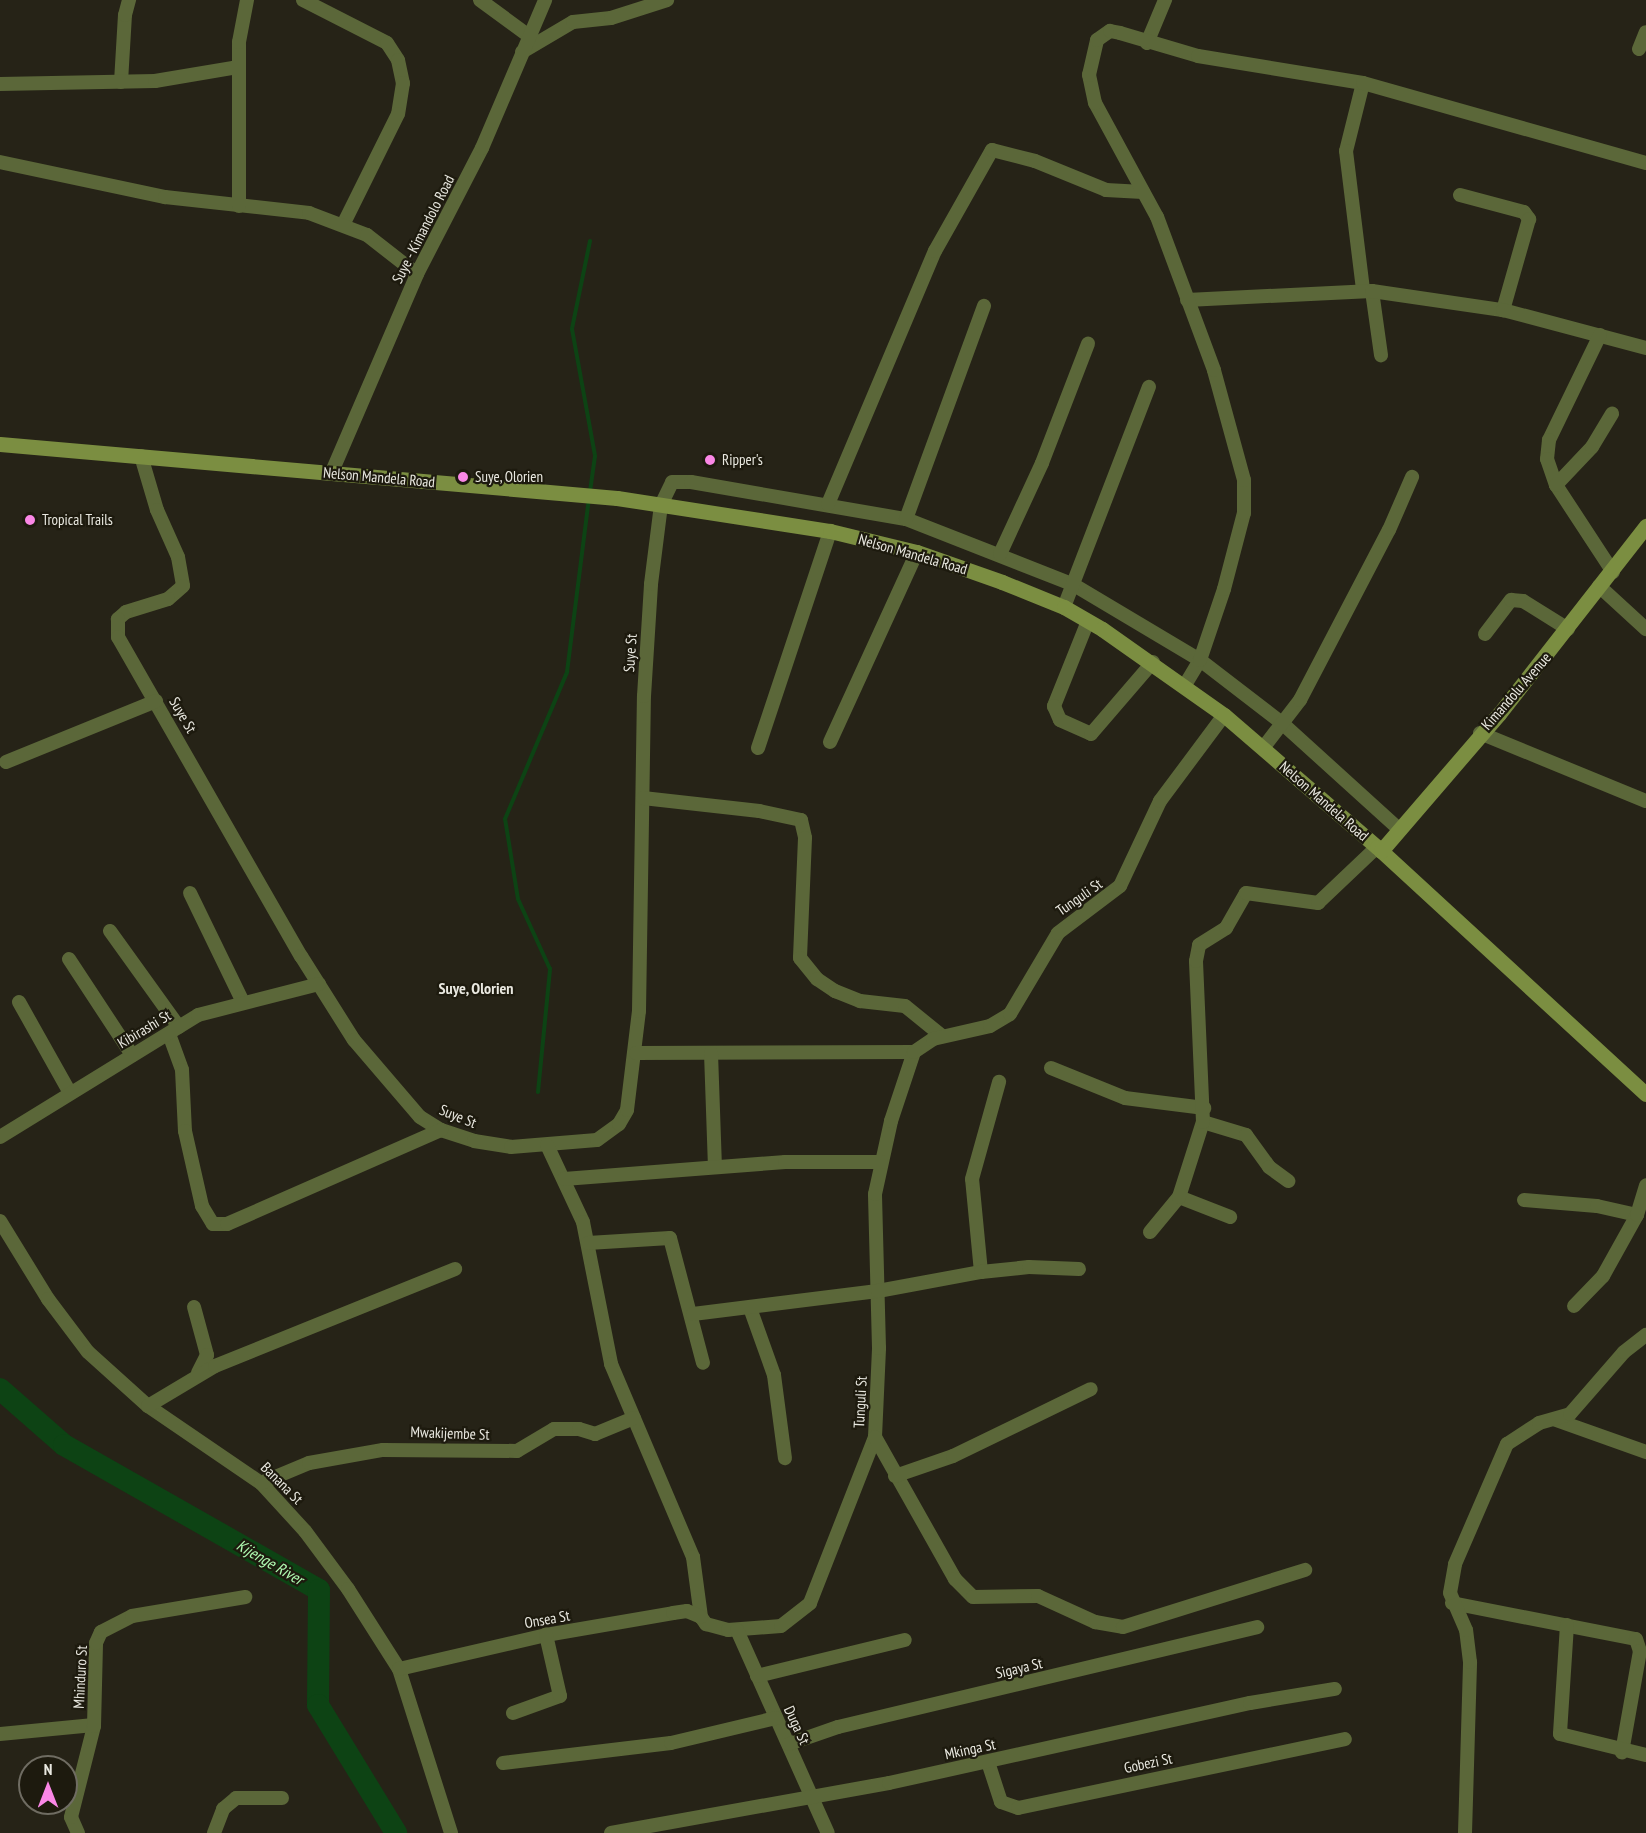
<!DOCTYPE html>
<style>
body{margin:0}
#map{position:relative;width:1646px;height:1833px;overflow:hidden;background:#262317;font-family:"PT Sans Narrow",sans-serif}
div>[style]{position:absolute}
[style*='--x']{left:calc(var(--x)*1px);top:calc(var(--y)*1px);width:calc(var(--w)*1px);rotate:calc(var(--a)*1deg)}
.stream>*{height:4px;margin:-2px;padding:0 2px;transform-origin:2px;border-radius:2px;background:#0d4314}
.river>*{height:22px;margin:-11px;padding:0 11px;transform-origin:11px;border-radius:11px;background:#0d4314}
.street>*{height:14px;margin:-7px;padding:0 7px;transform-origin:7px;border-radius:7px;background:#5b6739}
.secondary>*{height:15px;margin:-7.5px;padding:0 7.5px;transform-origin:7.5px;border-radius:7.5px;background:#7b8e41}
.dots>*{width:16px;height:16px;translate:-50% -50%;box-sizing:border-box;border:3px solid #1d1a0e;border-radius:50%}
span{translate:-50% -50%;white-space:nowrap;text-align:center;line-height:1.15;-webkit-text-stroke:4.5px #1d1a0e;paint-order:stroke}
.street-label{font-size:15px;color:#e9e8e0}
.poi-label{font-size:15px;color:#e9e8e0}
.left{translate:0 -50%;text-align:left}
.neighbourhood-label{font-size:16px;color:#e9e8e0;font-weight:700}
.water-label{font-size:16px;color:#affab1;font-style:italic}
.north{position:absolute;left:18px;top:1755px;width:60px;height:60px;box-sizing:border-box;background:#1d1a0e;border:2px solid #6f6c62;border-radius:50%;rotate:0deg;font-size:16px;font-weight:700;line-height:24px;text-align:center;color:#e9e8e0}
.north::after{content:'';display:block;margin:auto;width:21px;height:27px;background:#fa87e6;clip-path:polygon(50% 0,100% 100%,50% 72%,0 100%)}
</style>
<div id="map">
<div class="stream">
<div style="--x:590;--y:241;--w:90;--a:101.6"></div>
<div style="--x:572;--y:329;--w:129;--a:79.7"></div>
<div style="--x:595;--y:456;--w:36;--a:98"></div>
<div style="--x:538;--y:1092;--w:124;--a:-84.4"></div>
<div style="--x:550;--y:969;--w:77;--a:-114.6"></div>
<div style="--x:518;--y:899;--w:81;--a:-99.2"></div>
<div style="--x:505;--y:819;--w:160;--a:-67.1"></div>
<div style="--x:567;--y:672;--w:174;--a:-82.8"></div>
</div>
<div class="river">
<div style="--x:0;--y:1389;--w:85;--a:41.2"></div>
<div style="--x:64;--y:1445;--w:293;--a:29.6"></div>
<div style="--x:319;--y:1590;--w:115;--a:90.5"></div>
<div style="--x:318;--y:1705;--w:150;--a:58.6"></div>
</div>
<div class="street">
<div style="--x:303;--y:0;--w:94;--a:27.1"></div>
<div style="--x:387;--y:43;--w:20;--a:57"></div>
<div style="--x:398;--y:60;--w:24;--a:78"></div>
<div style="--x:403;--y:83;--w:31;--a:99"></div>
<div style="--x:398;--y:114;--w:122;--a:116.4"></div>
<div style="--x:480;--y:0;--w:61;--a:36.3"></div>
<div style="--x:1147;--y:43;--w:47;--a:-67.3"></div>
<div style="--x:1639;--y:49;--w:18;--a:-68"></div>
<div style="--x:522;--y:52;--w:59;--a:-30.5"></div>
<div style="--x:573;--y:22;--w:38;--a:-6"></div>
<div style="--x:611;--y:18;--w:59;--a:-17.8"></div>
<div style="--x:121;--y:82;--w:67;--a:-86.6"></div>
<div style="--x:125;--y:15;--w:16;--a:-75"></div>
<div style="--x:1363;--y:83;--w:70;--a:104"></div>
<div style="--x:1346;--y:151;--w:140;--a:83"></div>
<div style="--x:0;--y:84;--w:155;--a:-1.1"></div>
<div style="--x:155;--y:81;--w:85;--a:-9.5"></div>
<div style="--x:0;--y:162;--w:169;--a:12"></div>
<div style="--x:165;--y:197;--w:145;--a:6.3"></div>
<div style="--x:309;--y:213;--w:62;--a:20.8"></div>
<div style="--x:367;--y:235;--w:63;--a:38"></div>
<div style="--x:1460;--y:195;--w:66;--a:14.9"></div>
<div style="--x:1524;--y:212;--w:9;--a:54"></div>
<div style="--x:1529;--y:219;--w:95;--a:105.9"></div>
<div style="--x:239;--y:206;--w:164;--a:-90"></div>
<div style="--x:239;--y:42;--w:43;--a:-79.2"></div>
<div style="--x:1372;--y:291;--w:65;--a:82"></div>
<div style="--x:1187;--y:300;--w:185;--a:-2.8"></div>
<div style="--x:1372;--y:291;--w:132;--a:8.3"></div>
<div style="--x:1503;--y:310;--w:148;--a:14.9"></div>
<div style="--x:1600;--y:335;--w:117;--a:115.9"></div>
<div style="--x:1549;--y:440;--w:19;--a:96"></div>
<div style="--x:1547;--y:459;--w:28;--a:71"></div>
<div style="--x:1556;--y:485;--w:104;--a:56.8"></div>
<div style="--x:141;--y:456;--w:56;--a:73.5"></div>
<div style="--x:157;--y:510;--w:51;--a:65.9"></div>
<div style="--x:178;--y:557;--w:29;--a:80"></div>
<div style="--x:183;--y:586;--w:20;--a:139"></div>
<div style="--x:168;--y:599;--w:44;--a:162.8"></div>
<div style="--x:126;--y:612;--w:11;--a:139"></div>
<div style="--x:118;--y:619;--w:18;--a:90"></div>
<div style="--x:118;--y:637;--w:368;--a:60.2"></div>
<div style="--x:301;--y:956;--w:99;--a:57.8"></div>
<div style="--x:354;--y:1040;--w:101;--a:49.4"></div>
<div style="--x:420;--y:1117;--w:25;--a:32"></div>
<div style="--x:441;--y:1130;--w:35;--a:18"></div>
<div style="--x:474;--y:1141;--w:37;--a:9"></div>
<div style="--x:511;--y:1147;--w:86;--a:-4.7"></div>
<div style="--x:597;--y:1140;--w:27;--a:-36"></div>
<div style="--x:619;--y:1124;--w:16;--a:-60"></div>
<div style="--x:627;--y:1110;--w:100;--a:-83.1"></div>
<div style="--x:639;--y:1011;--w:315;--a:-89.1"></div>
<div style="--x:644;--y:696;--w:112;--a:-86.4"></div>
<div style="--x:651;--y:584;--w:80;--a:-82.8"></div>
<div style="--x:661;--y:505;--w:25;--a:-64"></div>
<div style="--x:672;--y:482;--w:19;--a:0"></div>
<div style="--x:691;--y:482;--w:218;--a:9.8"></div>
<div style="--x:906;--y:519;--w:180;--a:21.4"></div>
<div style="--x:1074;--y:585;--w:147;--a:30.8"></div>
<div style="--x:1200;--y:660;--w:105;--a:37.6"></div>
<div style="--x:1283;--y:724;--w:158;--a:42.2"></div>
<div style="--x:331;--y:474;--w:218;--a:-66.7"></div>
<div style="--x:417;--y:274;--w:142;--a:-62.7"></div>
<div style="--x:482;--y:148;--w:161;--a:-66.9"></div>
<div style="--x:1556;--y:485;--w:52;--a:-46.5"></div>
<div style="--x:1592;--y:447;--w:39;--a:-59"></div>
<div style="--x:828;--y:504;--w:275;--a:-67.1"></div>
<div style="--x:935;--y:251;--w:116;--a:-60.6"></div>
<div style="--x:992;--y:150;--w:44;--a:14.3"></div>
<div style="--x:1035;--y:161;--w:77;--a:22.2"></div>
<div style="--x:1106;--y:190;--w:37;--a:3"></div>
<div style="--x:906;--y:519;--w:227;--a:-69.9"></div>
<div style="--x:1000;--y:554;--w:100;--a:-65.2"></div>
<div style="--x:1042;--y:463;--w:128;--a:-68.9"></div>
<div style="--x:1599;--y:586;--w:64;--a:42.5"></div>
<div style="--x:1064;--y:607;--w:236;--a:-68.9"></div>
<div style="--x:1088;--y:621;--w:92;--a:111.8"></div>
<div style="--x:1054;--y:706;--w:15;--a:67"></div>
<div style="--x:1060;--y:720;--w:34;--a:24"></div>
<div style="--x:1091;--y:734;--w:95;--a:-49.3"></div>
<div style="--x:1485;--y:634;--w:43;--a:-52.6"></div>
<div style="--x:1511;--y:600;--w:12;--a:5"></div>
<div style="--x:1523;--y:601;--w:53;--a:31.9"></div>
<div style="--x:1185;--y:685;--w:29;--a:-59"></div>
<div style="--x:1200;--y:660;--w:75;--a:-71.3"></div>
<div style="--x:1224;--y:589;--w:79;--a:-75.3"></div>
<div style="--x:1244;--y:513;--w:33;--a:-90"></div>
<div style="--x:1244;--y:480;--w:114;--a:-105.3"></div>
<div style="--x:1214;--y:370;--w:163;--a:-110.4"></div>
<div style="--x:1157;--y:217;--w:130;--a:-118.5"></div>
<div style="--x:1095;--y:103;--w:29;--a:-102"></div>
<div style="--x:1089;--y:75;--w:36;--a:-77"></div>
<div style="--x:1097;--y:40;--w:16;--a:-35"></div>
<div style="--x:1110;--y:31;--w:10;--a:11"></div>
<div style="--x:1120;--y:33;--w:81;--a:16.4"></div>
<div style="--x:1198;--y:56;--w:167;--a:9.3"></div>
<div style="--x:1363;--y:83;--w:294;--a:15.8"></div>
<div style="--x:1480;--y:733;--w:179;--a:22.3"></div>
<div style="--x:830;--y:742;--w:209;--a:-65.4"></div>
<div style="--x:758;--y:748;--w:229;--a:-71.6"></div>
<div style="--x:1263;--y:748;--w:61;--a:-52.4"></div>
<div style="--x:1300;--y:700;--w:192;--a:-62.4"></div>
<div style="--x:1389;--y:530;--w:58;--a:-66.5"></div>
<div style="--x:6;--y:762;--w:162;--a:-22.1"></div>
<div style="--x:643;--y:798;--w:117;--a:6.4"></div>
<div style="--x:759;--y:811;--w:43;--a:12.1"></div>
<div style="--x:801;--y:820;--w:18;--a:77"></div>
<div style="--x:805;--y:838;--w:120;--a:92.4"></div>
<div style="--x:800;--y:958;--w:27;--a:51"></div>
<div style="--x:817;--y:979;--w:22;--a:34"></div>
<div style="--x:835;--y:991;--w:27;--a:22"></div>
<div style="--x:860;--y:1001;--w:45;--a:6.3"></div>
<div style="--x:905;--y:1006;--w:48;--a:39"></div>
<div style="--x:190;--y:893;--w:121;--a:64.1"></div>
<div style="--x:110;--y:931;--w:118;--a:54.3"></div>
<div style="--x:69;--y:959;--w:115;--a:56.7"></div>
<div style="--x:19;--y:1002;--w:102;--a:60.7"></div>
<div style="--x:169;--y:1034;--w:38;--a:70"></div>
<div style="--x:182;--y:1070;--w:61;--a:87.2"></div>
<div style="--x:185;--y:1131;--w:77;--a:77.2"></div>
<div style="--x:202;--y:1206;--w:21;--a:59"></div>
<div style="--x:213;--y:1224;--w:14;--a:0"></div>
<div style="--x:227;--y:1224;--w:234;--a:-23.7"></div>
<div style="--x:636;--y:1053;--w:278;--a:-0.2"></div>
<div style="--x:711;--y:1053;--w:114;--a:88"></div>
<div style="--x:1051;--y:1068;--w:80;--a:22.1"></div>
<div style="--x:1125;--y:1098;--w:80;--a:7.2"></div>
<div style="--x:1203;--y:1122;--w:45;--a:16.8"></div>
<div style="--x:1246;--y:1135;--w:39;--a:54"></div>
<div style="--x:1269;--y:1167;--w:24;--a:36"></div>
<div style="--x:0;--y:1137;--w:233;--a:-31.6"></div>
<div style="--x:198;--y:1015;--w:125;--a:-14.4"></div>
<div style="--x:547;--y:1145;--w:85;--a:64.9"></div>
<div style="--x:583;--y:1222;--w:145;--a:78.8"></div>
<div style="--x:611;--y:1364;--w:210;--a:67"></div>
<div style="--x:693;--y:1557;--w:61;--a:82.4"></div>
<div style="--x:701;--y:1617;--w:9;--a:54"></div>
<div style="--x:706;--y:1624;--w:23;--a:15"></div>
<div style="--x:728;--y:1630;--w:53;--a:-4.3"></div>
<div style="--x:781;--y:1626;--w:37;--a:-38"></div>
<div style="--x:810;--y:1603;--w:178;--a:-68.6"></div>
<div style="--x:875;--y:1437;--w:89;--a:-87.4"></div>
<div style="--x:879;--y:1348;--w:154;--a:-91.5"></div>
<div style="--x:875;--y:1194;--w:75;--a:-77.6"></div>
<div style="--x:891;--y:1121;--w:73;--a:-71.6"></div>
<div style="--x:914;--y:1052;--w:23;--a:-34"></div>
<div style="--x:933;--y:1039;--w:58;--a:-12.8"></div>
<div style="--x:990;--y:1026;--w:23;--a:-31"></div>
<div style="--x:1010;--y:1014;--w:94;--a:-59.3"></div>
<div style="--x:1058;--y:933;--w:78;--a:-37.2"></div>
<div style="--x:1120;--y:886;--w:94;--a:-64.8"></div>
<div style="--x:1160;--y:801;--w:107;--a:-53.3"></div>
<div style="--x:564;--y:1179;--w:222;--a:-4.4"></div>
<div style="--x:785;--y:1162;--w:96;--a:0"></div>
<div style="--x:1179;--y:1197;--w:55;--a:21.4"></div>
<div style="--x:1524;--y:1200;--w:73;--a:4.7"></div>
<div style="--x:1597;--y:1206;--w:41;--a:12.7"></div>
<div style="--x:0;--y:1221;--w:92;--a:58.4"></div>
<div style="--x:48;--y:1299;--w:66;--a:53"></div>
<div style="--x:88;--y:1352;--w:81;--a:42"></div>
<div style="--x:148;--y:1406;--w:137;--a:34.3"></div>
<div style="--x:261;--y:1483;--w:65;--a:47.5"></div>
<div style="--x:305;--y:1531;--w:72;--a:53.4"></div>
<div style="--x:348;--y:1589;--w:95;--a:57.5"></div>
<div style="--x:399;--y:1669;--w:172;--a:72.4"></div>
<div style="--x:1150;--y:1232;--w:45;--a:-50.4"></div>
<div style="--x:1179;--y:1197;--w:79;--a:-72.3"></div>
<div style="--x:1203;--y:1122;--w:161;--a:-92.5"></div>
<div style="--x:1196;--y:961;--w:16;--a:-79"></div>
<div style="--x:1199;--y:945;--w:32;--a:-32"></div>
<div style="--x:1226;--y:928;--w:40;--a:-60.3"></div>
<div style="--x:1246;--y:893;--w:73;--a:7.9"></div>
<div style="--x:1318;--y:903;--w:81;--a:-43.5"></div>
<div style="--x:588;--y:1243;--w:82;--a:-3.5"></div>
<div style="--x:670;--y:1238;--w:129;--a:75.2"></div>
<div style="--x:981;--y:1272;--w:93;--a:-95.5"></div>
<div style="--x:972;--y:1179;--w:101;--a:-74.4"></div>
<div style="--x:1574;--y:1306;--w:42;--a:-46"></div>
<div style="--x:1603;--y:1276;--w:70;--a:-60.9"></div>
<div style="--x:1637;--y:1215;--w:31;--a:-73"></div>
<div style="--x:194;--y:1307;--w:50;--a:74.8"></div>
<div style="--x:207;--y:1355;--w:20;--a:117"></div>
<div style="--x:750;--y:1308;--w:71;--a:70.3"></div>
<div style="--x:774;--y:1375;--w:84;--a:82.5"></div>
<div style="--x:693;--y:1314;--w:186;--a:-7.1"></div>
<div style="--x:878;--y:1291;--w:105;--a:-10.5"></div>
<div style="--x:981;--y:1272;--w:48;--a:-5.9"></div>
<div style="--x:1029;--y:1267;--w:50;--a:2.3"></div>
<div style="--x:148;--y:1406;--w:78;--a:-30.8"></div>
<div style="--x:215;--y:1366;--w:259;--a:-22"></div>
<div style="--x:1556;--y:1420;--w:96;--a:19.6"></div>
<div style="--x:875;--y:1437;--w:163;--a:60.6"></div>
<div style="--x:955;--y:1579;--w:25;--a:45"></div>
<div style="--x:973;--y:1597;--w:65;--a:-0.9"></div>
<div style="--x:1038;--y:1596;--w:63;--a:24.5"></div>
<div style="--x:1095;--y:1622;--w:28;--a:10"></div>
<div style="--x:1123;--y:1627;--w:191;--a:-17.4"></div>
<div style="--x:895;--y:1476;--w:61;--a:-19"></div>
<div style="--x:953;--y:1456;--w:153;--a:-25.9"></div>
<div style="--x:261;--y:1483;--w:52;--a:-22.6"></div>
<div style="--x:309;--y:1463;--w:75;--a:-10"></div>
<div style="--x:383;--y:1450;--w:134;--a:0.4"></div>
<div style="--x:517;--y:1451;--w:43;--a:-30.7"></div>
<div style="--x:554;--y:1429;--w:25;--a:0"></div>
<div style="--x:579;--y:1429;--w:17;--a:17"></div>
<div style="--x:595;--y:1434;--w:42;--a:-22.3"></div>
<div style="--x:1452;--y:1603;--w:187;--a:11.1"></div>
<div style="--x:1636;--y:1639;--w:13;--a:72"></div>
<div style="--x:1640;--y:1651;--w:103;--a:100.1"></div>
<div style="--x:1567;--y:1625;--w:109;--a:93.7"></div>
<div style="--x:1560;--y:1734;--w:89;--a:13.7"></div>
<div style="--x:737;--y:1630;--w:222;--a:65.9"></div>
<div style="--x:399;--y:1669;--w:151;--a:-13"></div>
<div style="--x:546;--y:1635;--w:129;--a:-9.8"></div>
<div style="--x:673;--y:1613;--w:14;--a:-8"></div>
<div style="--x:687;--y:1611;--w:15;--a:23"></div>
<div style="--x:757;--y:1676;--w:152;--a:-13.7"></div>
<div style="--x:513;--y:1713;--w:50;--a:-19.9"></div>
<div style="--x:560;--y:1696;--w:63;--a:-102.9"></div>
<div style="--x:0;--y:1734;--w:94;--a:-5.5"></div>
<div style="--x:789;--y:1744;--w:52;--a:-19.1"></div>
<div style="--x:838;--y:1727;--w:431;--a:-13.4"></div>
<div style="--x:988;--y:1762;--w:42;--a:72"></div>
<div style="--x:1001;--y:1802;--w:18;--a:19"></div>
<div style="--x:1018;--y:1808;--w:334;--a:-11.9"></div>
<div style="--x:503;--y:1763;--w:169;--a:-6.8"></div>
<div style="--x:671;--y:1743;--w:108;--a:-13.4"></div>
<div style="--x:78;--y:1833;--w:17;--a:-114"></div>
<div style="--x:71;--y:1817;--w:94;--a:-75.8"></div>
<div style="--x:94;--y:1726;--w:83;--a:-88.6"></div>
<div style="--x:96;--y:1643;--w:12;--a:-66"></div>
<div style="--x:101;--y:1632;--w:35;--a:-27"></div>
<div style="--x:132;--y:1616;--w:115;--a:-9.5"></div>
<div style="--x:214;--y:1833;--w:26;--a:-69"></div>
<div style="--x:223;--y:1809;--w:17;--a:-40"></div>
<div style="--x:236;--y:1798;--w:46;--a:0"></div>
<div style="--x:611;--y:1833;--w:282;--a:-10.2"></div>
<div style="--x:889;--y:1783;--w:370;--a:-12.5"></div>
<div style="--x:1250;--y:1703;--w:86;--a:-9.4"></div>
<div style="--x:1465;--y:1833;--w:171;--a:-88.3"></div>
<div style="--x:1470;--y:1662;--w:32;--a:-97"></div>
<div style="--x:1466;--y:1630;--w:40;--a:-113.4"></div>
<div style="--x:1450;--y:1593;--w:29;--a:-80"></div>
<div style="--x:1455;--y:1564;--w:131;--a:-66.6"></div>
<div style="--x:1507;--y:1444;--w:38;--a:-33"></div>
<div style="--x:1539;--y:1423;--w:32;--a:-16"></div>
<div style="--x:1570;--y:1414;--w:82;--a:-48.9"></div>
<div style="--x:1624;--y:1352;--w:28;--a:-38"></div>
</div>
<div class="secondary">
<div style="--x:0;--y:444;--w:619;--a:5"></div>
<div style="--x:617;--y:498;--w:216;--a:8.8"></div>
<div style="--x:830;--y:531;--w:89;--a:13.6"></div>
<div style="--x:917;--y:552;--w:90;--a:19.4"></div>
<div style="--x:1002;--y:582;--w:67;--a:22"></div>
<div style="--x:1064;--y:607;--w:44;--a:30.1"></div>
<div style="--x:1102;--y:629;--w:149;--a:35.2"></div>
<div style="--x:1224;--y:715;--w:202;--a:40.8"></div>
<div style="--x:1377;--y:847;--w:365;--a:42.6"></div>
<div style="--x:1381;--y:851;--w:181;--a:-49.3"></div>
<div style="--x:1499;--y:714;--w:239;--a:-52"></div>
</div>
<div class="dots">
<div style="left:710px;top:460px;background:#fa87e6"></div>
<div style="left:463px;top:477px;background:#fa87e6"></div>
<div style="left:30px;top:520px;background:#fa87e6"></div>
</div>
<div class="street-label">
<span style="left:423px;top:229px;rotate:-63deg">Suye - Kimandolo Road</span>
<span style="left:379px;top:477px;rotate:5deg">Nelson Mandela Road</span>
<span style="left:913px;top:554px;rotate:16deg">Nelson Mandela Road</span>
<span style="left:630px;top:653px;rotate:-86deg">Suye St</span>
<span style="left:1516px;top:691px;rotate:-49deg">Kimandolu Avenue</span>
<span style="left:183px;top:715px;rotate:60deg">Suye St</span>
<span style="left:1324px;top:801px;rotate:41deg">Nelson Mandela Road</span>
<span style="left:1079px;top:897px;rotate:-35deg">Tunguli St</span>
<span style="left:144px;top:1029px;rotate:-31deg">Kibirashi St</span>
<span style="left:458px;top:1116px;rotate:22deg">Suye St</span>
<span style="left:860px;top:1402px;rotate:-87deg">Tunguli St</span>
<span style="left:450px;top:1433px;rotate:2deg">Mwakijembe St</span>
<span style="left:282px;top:1483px;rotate:45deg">Banana St</span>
<span style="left:547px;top:1619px;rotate:-10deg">Onsea St</span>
<span style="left:1019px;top:1668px;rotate:-13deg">Sigaya St</span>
<span style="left:80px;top:1677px;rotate:-87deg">Mhinduro St</span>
<span style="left:797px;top:1725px;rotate:65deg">Duga St</span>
<span style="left:970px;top:1749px;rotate:-12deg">Mkinga St</span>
<span style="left:1148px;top:1763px;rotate:-12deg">Gobezi St</span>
</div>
<div class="poi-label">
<span class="left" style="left:722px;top:460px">Ripper's</span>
<span class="left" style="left:475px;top:477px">Suye, Olorien</span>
<span class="left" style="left:42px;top:520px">Tropical Trails</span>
</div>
<div class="neighbourhood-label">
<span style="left:476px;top:988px">Suye, Olorien</span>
</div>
<div class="water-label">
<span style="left:270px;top:1562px;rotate:30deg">Kijenge River</span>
</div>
<div class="north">N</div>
</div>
